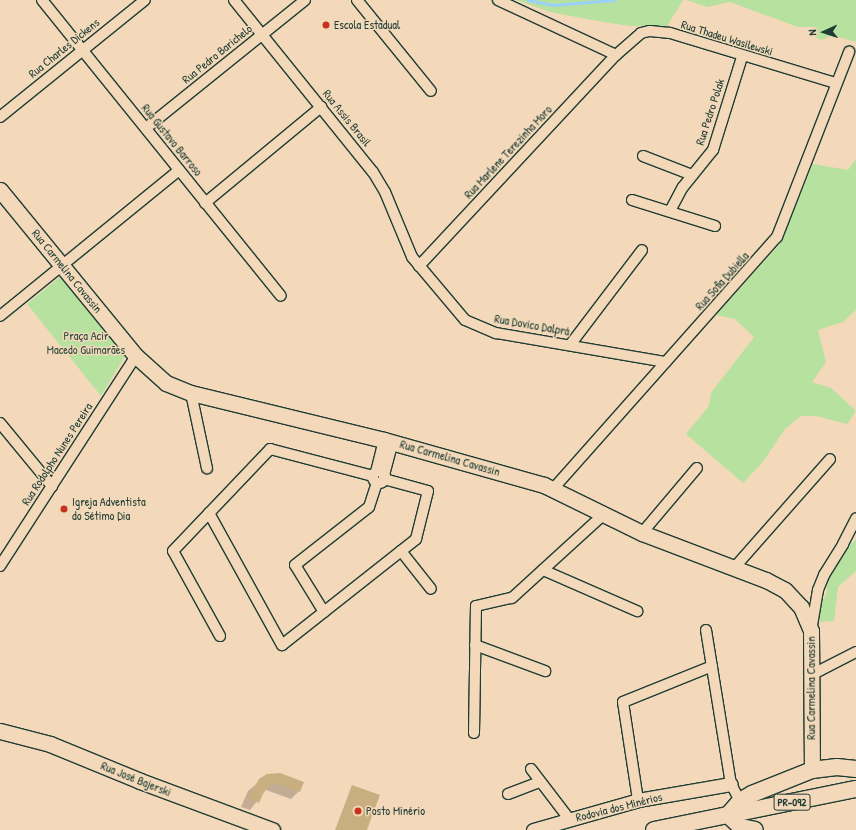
<!DOCTYPE html>
<meta charset="utf-8">
<style>
body{margin:0}
#map{position:relative;width:856px;height:830px;overflow:hidden;background:#f3d9ba;font-family:"Patrick Hand",sans-serif}
div>[style]{position:absolute}
[style*='--x']{left:calc(var(--x)*1px);top:calc(var(--y)*1px);width:calc(var(--w)*1px);rotate:calc(var(--a)*1deg)}
.green>*{inset:0;background:#b7e19e}
.shadow>*{inset:0;background:#0003}
.stream>*{height:2.5px;margin:-1.25px;padding:0 1.25px;transform-origin:1.25px;border-radius:1.25px;background:#9bd1f9}
.building>*{inset:0;background:#c9af7f}
.roads{filter:drop-shadow(1px 0 #1f3d34) drop-shadow(-1px 0 #1f3d34) drop-shadow(0 1px #1f3d34) drop-shadow(0 -1px #1f3d34)}
.minor>*{height:10px;margin:-5px;padding:0 5px;transform-origin:5px;border-radius:5px;background:#f3d9ba}
.minor>.ring{margin:-5px;padding:0;box-sizing:content-box;background:none;border:10px solid #f3d9ba;border-radius:50%}
.tertiary>*{height:13px;margin:-6.5px;padding:0 6.5px;transform-origin:6.5px;border-radius:6.5px;background:#f3d9ba}
.secondary>*{height:15px;margin:-7.5px;padding:0 7.5px;transform-origin:7.5px;border-radius:7.5px;background:#f3d9ba}
.primary>*{height:16px;margin:-8px;padding:0 8px;transform-origin:8px;border-radius:8px;background:#f3d9ba}
.dots>*{width:11px;height:11px;translate:-50% -50%;box-sizing:border-box;border:2px solid #f3d9ba;border-radius:50%}
span{translate:-50% -50%;white-space:nowrap;text-align:center;line-height:1.15;-webkit-text-stroke:3px #f3d9ba;paint-order:stroke}
.shield-label span{padding:1px 3px;background:#f3d9ba;border:1px solid;border-radius:3px;-webkit-text-stroke-width:0}
.shield-label{font-size:11px;color:#1f3d34;font-weight:700}
.poi-label{font-size:12px;color:#1f3d34}
.left{translate:0 -50%;text-align:left}
.street-label{font-size:12px;color:#1f3d34}
.park-label{font-size:12px;color:#2e4d3f}
.north{position:absolute;left:804px;top:12px;width:40px;height:40px;-webkit-text-stroke:3px #f3d9ba;paint-order:stroke;rotate:267deg;font-size:11px;font-weight:700;line-height:16px;text-align:center;color:#1f3d34}
.north::after{content:'';display:block;margin:auto;width:14px;height:18px;background:#1f3d34;clip-path:polygon(50% 0,100% 100%,50% 72%,0 100%)}
</style>
<div id="map">
<div class="green">
<div style="clip-path:polygon(516px 0,683px 0,667px 26px,630px 26px,603px 22px,550px 12px)"></div>
<div style="clip-path:polygon(687px 0,856px 0,856px 42px,832px 35px,822px 40px,812px 36px,816px 27px,798px 27px,730px 2px,707px 7px)"></div>
<div style="clip-path:polygon(856px 159px,856px 310px,843px 322px,818px 330px,826px 362px,812px 382px,831px 388px,856px 411px,847px 424px,816px 416px,801px 416px,785px 429px,762px 463px,743px 483px,686px 434px,709px 406px,711px 393px,754px 337px,735px 319px,716px 315px,780px 244px,813px 164px,848px 170px)"></div>
<div style="clip-path:polygon(60px 277px,125px 356px,101px 396px,27px 304px)"></div>
<div style="clip-path:polygon(856px 539px,856px 571px,838px 587px,834px 621px,819px 622px,820px 608px,827px 592px,827px 576px,835px 561px)"></div>
</div>
<div class="shadow">
<div style="clip-path:polygon(267px 775px,299px 791px,291px 799px,266px 790px,250px 810px,241px 807px,248px 791px)"></div>
<div style="clip-path:polygon(352px 786px,366px 830px,335px 830px,351px 788px)"></div>
</div>
<div class="stream">
<div style="--x:528;--y:0;--w:25;--a:11"></div>
<div style="--x:553;--y:5;--w:61;--a:-4.7"></div>
</div>
<div class="building">
<div style="clip-path:polygon(280px 773px,304px 782px,300px 792px,274px 783px,265px 789px,259px 803px,248px 799px,259px 779px,267px 774px)"></div>
<div style="clip-path:polygon(352px 785px,380px 795px,372px 816px,367px 830px,336px 830px)"></div>
</div>
<div class="roads">
<div class="minor">
<div style="--x:42;--y:0;--w:380;--a:51.1"></div>
<div style="--x:234;--y:0;--w:221;--a:51.1"></div>
<div style="--x:373;--y:172;--w:23;--a:59"></div>
<div style="--x:385;--y:192;--w:70;--a:67.4"></div>
<div style="--x:412;--y:257;--w:82;--a:49.9"></div>
<div style="--x:465;--y:320;--w:34;--a:23"></div>
<div style="--x:496;--y:333;--w:172;--a:9.7"></div>
<div style="--x:357;--y:0;--w:117;--a:50.9"></div>
<div style="--x:498;--y:0;--w:130;--a:25"></div>
<div style="--x:0;--y:117;--w:186;--a:-38.9"></div>
<div style="--x:146;--y:128;--w:204;--a:-38.8"></div>
<div style="--x:643;--y:156;--w:53;--a:21.2"></div>
<div style="--x:632;--y:200;--w:87;--a:17.4"></div>
<div style="--x:205;--y:203;--w:151;--a:-39.6"></div>
<div style="--x:670;--y:211;--w:27;--a:-62"></div>
<div style="--x:683;--y:187;--w:48;--a:-51"></div>
<div style="--x:713;--y:150;--w:97;--a:-72.7"></div>
<div style="--x:419;--y:266;--w:289;--a:-47"></div>
<div style="--x:616;--y:55;--w:33;--a:-41"></div>
<div style="--x:641;--y:33;--w:9;--a:-13"></div>
<div style="--x:650;--y:31;--w:20;--a:6"></div>
<div style="--x:670;--y:33;--w:173;--a:16.8"></div>
<div style="--x:0;--y:316;--w:231;--a:-39.2"></div>
<div style="--x:570;--y:345;--w:119;--a:-52.8"></div>
<div style="--x:191;--y:393;--w:77;--a:78"></div>
<div style="--x:0;--y:423;--w:82;--a:50.5"></div>
<div class="ring" style="left:373px;top:471px;width:2px;height:2px"></div>
<div style="--x:376;--y:472;--w:33;--a:-76"></div>
<div style="--x:384;--y:475;--w:34;--a:-75"></div>
<div style="--x:553;--y:489;--w:337;--a:-48.4"></div>
<div style="--x:777;--y:237;--w:199;--a:-68.7"></div>
<div style="--x:209;--y:513;--w:151;--a:61.1"></div>
<div style="--x:282;--y:645;--w:171;--a:-38.3"></div>
<div style="--x:416;--y:539;--w:49;--a:-76"></div>
<div style="--x:428;--y:491;--w:46;--a:-164.7"></div>
<div style="--x:642;--y:533;--w:85;--a:-49.8"></div>
<div style="--x:401;--y:551;--w:48;--a:51.7"></div>
<div style="--x:0;--y:566;--w:250;--a:-57.1"></div>
<div style="--x:734;--y:568;--w:145;--a:-48.6"></div>
<div style="--x:543;--y:570;--w:103;--a:23.6"></div>
<div style="--x:324;--y:612;--w:55;--a:-121.7"></div>
<div style="--x:295;--y:565;--w:94;--a:-38.1"></div>
<div style="--x:369;--y:507;--w:25;--a:-72"></div>
<div style="--x:706;--y:630;--w:156;--a:80.8"></div>
<div style="--x:731;--y:784;--w:19;--a:62"></div>
<div style="--x:811;--y:631;--w:42;--a:-80.3"></div>
<div style="--x:818;--y:590;--w:16;--a:-68"></div>
<div style="--x:824;--y:575;--w:36;--a:-58"></div>
<div style="--x:843;--y:544;--w:29;--a:-63"></div>
<div style="--x:220;--y:636;--w:97;--a:-118.9"></div>
<div style="--x:173;--y:551;--w:141;--a:-46.4"></div>
<div style="--x:270;--y:449;--w:106;--a:14.7"></div>
<div style="--x:475;--y:645;--w:75;--a:20.4"></div>
<div style="--x:813;--y:674;--w:48;--a:-27.1"></div>
<div style="--x:474;--y:733;--w:127;--a:-89.1"></div>
<div style="--x:476;--y:606;--w:37;--a:-13"></div>
<div style="--x:512;--y:598;--w:123;--a:-42.4"></div>
<div style="--x:531;--y:769;--w:64;--a:52.6"></div>
<div style="--x:508;--y:794;--w:34;--a:-21"></div>
<div style="--x:638;--y:800;--w:99;--a:-98.7"></div>
<div style="--x:623;--y:702;--w:96;--a:-22"></div>
</div>
<div class="tertiary">
<div style="--x:533;--y:830;--w:109;--a:-15.9"></div>
<div style="--x:638;--y:800;--w:94;--a:-9.8"></div>
</div>
<div class="secondary">
<div style="--x:0;--y:190;--w:215;--a:50.7"></div>
<div style="--x:136;--y:356;--w:40;--a:42"></div>
<div style="--x:166;--y:383;--w:27;--a:22"></div>
<div style="--x:191;--y:393;--w:199;--a:13.7"></div>
<div style="--x:384;--y:440;--w:166;--a:15.7"></div>
<div style="--x:544;--y:485;--w:109;--a:26.1"></div>
<div style="--x:642;--y:533;--w:133;--a:20.8"></div>
<div style="--x:766;--y:580;--w:21;--a:28"></div>
<div style="--x:785;--y:590;--w:23;--a:47"></div>
<div style="--x:801;--y:607;--w:26;--a:67"></div>
<div style="--x:811;--y:631;--w:139;--a:89.6"></div>
<div style="--x:0;--y:731;--w:52;--a:14.6"></div>
<div style="--x:50;--y:744;--w:97;--a:22.3"></div>
<div style="--x:140;--y:781;--w:141;--a:20.4"></div>
</div>
<div class="primary">
<div style="--x:728;--y:815;--w:18;--a:-49"></div>
<div style="--x:740;--y:801;--w:14;--a:-30"></div>
<div style="--x:752;--y:794;--w:65;--a:-21.8"></div>
<div style="--x:812;--y:770;--w:25;--a:-7"></div>
<div style="--x:837;--y:767;--w:19;--a:6"></div>
<div style="--x:728;--y:815;--w:18;--a:43"></div>
<div style="--x:741;--y:827;--w:14;--a:12"></div>
<div style="--x:654;--y:830;--w:206;--a:-11.5"></div>
</div>
</div>
<div class="dots">
<div style="left:326px;top:25px;background:#c8321e"></div>
<div style="left:64px;top:509px;background:#c8321e"></div>
<div style="left:358px;top:811px;background:#c8321e"></div>
</div>
<div class="shield-label">
<span style="left:792px;top:802px">PR-092</span>
</div>
<div class="poi-label">
<span class="left" style="left:334px;top:25px">Escola Estadual</span>
<span class="left" style="left:72px;top:509px">Igreja Adventista<br>do Sétimo Dia</span>
<span class="left" style="left:366px;top:811px">Posto Minério</span>
</div>
<div class="street-label">
<span style="left:727px;top:38px;rotate:17deg">Rua Thadeu Wasilewski</span>
<span style="left:64px;top:48px;rotate:-39deg">Rua Charles Dickens</span>
<span style="left:217px;top:54px;rotate:-39deg">Rua Pedro Barichelo</span>
<span style="left:710px;top:112px;rotate:-72deg">Rua Pedro Polak</span>
<span style="left:347px;top:118px;rotate:51deg">Rua Assis Brasil</span>
<span style="left:172px;top:140px;rotate:51deg">Rua Gustavo Barroso</span>
<span style="left:508px;top:152px;rotate:-47deg">Rua Marlene Terezinha Moro</span>
<span style="left:67px;top:271px;rotate:51deg">Rua Carmelina Cavassin</span>
<span style="left:722px;top:281px;rotate:-48deg">Rua Sofia Dubiella</span>
<span style="left:532px;top:325px;rotate:10deg">Rua Dovico Dalprá</span>
<span style="left:57px;top:454px;rotate:-57deg">Rua Rodolpho Nunes Pereira</span>
<span style="left:450px;top:458px;rotate:16deg">Rua Carmelina Cavassin</span>
<span style="left:811px;top:688px;rotate:-90deg">Rua Carmelina Cavassin</span>
<span style="left:136px;top:779px;rotate:22deg">Rua José Bajerski</span>
<span style="left:619px;top:807px;rotate:-14deg">Rodovia dos Minérios</span>
</div>
<div class="park-label">
<span style="left:86px;top:343px">Praça Acir<br>Macedo Guimarães</span>
</div>
<div class="north">N</div>
</div>
